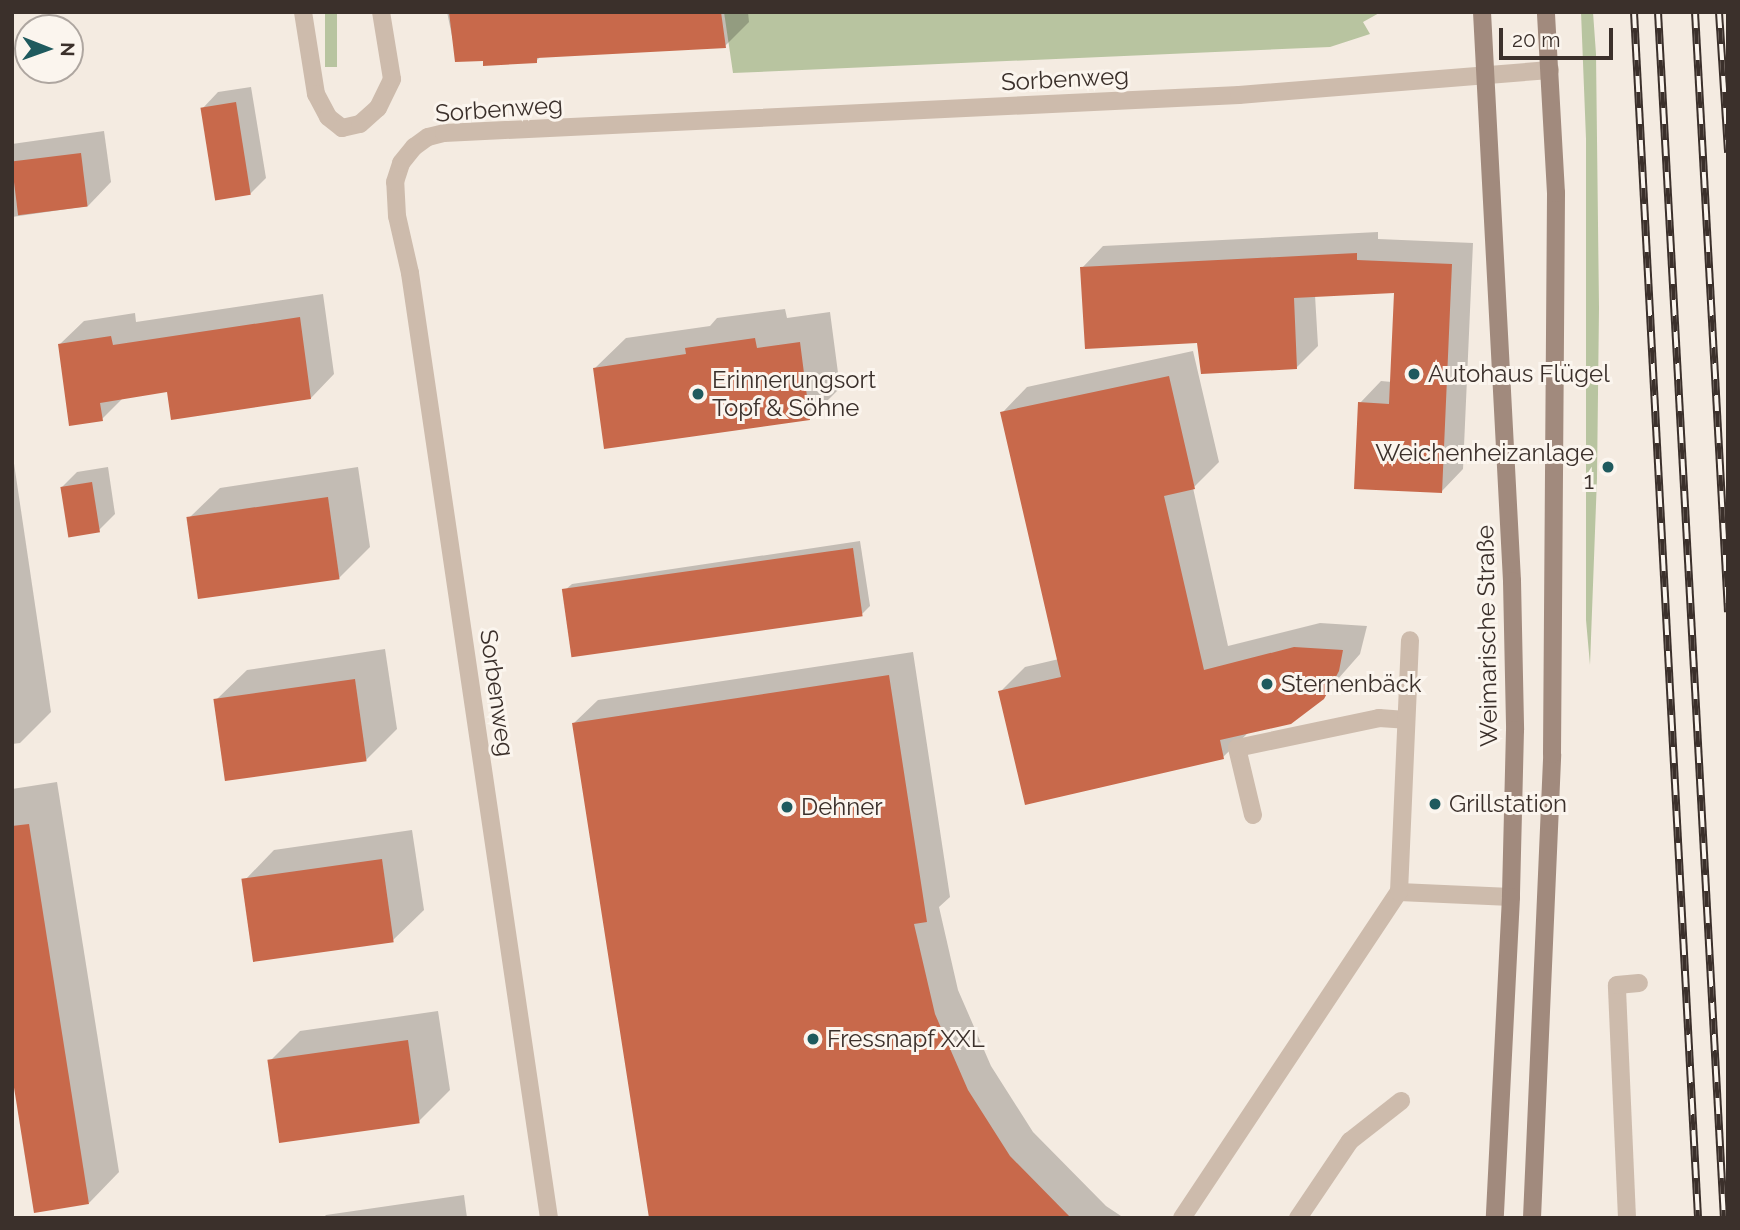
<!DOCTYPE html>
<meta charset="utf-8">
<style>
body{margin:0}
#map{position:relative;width:1740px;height:1230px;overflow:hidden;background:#f4ebe1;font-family:Raleway,sans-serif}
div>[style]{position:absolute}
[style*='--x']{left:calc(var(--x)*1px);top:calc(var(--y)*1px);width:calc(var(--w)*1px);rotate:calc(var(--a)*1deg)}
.green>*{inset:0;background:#b8c4a0;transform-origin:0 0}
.shadow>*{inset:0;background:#0003}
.building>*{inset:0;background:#c8694b;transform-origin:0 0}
.service>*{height:18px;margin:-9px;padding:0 9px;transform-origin:9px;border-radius:9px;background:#cdbbac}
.minor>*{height:18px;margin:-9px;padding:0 9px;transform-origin:9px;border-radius:9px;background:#cdbbac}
.secondary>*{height:18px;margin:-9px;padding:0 9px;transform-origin:9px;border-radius:9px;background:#a18a7d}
.rail>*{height:8px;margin-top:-4px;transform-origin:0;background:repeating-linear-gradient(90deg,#fbf5ee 0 16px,#3b302b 0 32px);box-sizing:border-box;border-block:2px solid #3b302b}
.dots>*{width:19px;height:19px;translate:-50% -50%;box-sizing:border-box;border:4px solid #fbf5ee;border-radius:50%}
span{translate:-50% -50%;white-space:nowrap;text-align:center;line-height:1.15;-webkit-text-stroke:6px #fbf5ee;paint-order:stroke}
.street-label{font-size:24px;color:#3b302b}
.poi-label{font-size:24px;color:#3b302b}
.left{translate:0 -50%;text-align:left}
.right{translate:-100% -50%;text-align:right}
.frame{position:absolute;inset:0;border:14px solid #3b302b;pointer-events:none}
.north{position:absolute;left:14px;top:14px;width:70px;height:70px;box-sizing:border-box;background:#fbf5ee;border:2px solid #aea6a0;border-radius:50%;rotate:91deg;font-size:19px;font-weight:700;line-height:28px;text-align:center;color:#3b302b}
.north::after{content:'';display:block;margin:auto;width:24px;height:32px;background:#1f5a5e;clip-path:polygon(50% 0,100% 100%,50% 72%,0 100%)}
.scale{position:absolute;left:1499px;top:28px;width:114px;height:32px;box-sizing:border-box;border:4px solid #3b302b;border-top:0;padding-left:9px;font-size:21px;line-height:24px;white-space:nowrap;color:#3b302b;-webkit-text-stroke:5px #fbf5ee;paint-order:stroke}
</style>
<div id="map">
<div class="green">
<div style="left:325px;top:12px;width:12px;height:55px"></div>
<div style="clip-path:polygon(724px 12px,1381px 12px,1363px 22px,1370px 34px,1330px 47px,733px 73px)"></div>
<div style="clip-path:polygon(1581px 12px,1593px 12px,1596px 54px,1599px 308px,1597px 478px,1590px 665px,1586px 620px,1586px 139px)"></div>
</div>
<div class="shadow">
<div style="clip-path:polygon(447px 12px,748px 12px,749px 22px,725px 46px,541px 56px,536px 61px,457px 60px)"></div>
<div style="clip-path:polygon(251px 87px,266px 178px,250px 194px,202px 109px,218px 92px)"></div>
<div style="clip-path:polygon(104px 131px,111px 182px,88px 206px,12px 217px,12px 144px)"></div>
<div style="clip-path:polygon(1378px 232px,1378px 239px,1473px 243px,1463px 469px,1442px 491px,1360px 403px,1381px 381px,1392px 382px,1396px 291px,1315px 295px,1318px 346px,1296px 368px,1199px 341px,1082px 268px,1103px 246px)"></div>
<div style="clip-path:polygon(323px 294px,334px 374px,311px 398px,168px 390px,124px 397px,102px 419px,60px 344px,84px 321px,135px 313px,136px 322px)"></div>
<div style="clip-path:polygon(785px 309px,787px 318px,830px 312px,840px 388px,810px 418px,595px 368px,626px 338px,710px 326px,717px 318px)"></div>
<div style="clip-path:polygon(1193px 351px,1219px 462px,1193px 488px,1228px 646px,1320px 623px,1367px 626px,1360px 654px,1315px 705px,1249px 732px,1223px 757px,1000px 692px,1025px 667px,1059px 659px,1002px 413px,1027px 387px)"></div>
<div style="clip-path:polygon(12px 450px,51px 712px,20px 743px,12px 744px)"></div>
<div style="clip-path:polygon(108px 467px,115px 514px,99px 530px,61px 488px,77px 472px)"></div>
<div style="clip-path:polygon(358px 467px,370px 547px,339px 578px,189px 518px,220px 488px)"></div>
<div style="clip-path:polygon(860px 541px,870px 606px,862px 614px,564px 591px,572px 584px)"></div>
<div style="clip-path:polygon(385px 649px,397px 729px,366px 760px,216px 700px,247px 670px)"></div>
<div style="clip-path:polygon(913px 652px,950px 897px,939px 907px,958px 990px,991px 1066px,1033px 1132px,1106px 1206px,1124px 1218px,652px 1218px,574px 723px,598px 700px)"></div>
<div style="clip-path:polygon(57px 782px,119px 1172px,89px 1203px,12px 1064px,12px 789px)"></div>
<div style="clip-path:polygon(412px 830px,424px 910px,393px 940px,244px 881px,274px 850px)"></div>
<div style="clip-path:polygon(438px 1011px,450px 1090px,419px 1121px,269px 1062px,300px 1031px)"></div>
<div style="clip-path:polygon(464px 1195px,467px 1218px,323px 1218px,326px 1215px)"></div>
</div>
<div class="building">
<div style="clip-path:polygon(449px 12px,721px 12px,726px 48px,537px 58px,537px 63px,483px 66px,483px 61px,455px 62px)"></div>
<div style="left:236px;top:102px;width:94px;height:36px;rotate:81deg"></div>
<div style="left:81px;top:153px;width:54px;height:70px;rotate:83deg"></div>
<div style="clip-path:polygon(1357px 253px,1357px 260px,1452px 264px,1442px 493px,1354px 489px,1358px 402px,1389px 404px,1394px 293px,1294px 298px,1297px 369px,1201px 374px,1197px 343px,1085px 349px,1080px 267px)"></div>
<div style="clip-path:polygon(300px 317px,311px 399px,171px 420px,167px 392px,100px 403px,103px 421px,69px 426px,58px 344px,111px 336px,113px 345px)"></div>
<div style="clip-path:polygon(755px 338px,757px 348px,800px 342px,810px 420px,604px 449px,593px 368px,686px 354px,685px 348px)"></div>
<div style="clip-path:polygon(1169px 376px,1195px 489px,1164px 496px,1204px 670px,1294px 647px,1343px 650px,1339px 671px,1324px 699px,1291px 724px,1220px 740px,1224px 759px,1025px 805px,998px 691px,1061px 677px,1000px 412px)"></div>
<div style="left:92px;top:482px;width:51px;height:32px;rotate:81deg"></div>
<div style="left:328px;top:497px;width:83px;height:143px;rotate:82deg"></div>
<div style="left:853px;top:548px;width:69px;height:294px;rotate:82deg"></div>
<div style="clip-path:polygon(889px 675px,927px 922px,914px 924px,935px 1014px,968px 1090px,1010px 1156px,1071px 1218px,649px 1218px,572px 723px)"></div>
<div style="left:355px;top:679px;width:83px;height:143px;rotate:82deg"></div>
<div style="clip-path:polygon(29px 824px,89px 1204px,34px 1213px,12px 1075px,12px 826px)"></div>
<div style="left:382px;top:859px;width:84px;height:142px;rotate:82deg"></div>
<div style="left:408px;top:1040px;width:84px;height:142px;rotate:82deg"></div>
</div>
<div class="service">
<div style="--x:1253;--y:815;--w:69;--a:-103.4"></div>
<div style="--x:1237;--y:748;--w:145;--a:-11.9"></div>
<div style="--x:1379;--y:718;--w:27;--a:4"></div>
<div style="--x:1399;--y:892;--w:112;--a:2.6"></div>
<div style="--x:1182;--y:1218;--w:392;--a:-56.4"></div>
<div style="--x:1399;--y:892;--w:252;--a:-87.5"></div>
<div style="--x:1627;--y:1218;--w:233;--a:-92.5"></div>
<div style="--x:1617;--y:985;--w:22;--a:-5"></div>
</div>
<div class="minor">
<div style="--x:303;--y:12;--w:83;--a:81"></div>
<div style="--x:316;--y:94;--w:26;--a:62"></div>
<div style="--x:328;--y:117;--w:18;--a:38"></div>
<div style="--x:342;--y:128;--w:18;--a:-13"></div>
<div style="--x:360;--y:124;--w:24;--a:-42"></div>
<div style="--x:378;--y:108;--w:32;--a:-64"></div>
<div style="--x:392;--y:79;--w:68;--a:-99.3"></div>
<div style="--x:549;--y:1218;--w:955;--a:-98.37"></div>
<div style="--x:410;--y:273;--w:58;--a:-102.8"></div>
<div style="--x:397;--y:216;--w:34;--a:-93"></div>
<div style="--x:395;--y:182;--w:20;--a:-72"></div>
<div style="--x:401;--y:163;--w:21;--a:-51"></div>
<div style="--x:414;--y:147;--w:17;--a:-36"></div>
<div style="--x:428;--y:137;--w:16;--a:-14"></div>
<div style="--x:444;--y:133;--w:796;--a:-2.74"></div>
<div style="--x:1239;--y:95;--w:312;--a:-4.6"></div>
<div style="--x:1298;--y:1218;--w:93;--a:-56"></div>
<div style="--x:1350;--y:1141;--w:65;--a:-38.1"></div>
</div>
<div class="secondary">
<div style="--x:1482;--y:12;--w:570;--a:86.98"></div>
<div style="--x:1512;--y:581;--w:149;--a:88.8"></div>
<div style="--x:1515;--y:730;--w:167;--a:91.4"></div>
<div style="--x:1511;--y:897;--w:321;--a:92.9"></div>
<div style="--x:1532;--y:1218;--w:464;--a:-87.5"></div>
<div style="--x:1552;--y:754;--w:561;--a:-89.59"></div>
<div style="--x:1556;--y:193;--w:181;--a:-93.2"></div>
</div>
<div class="rail">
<div style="--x:1634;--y:12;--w:1208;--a:86.96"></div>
<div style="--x:1658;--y:12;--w:1208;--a:86.87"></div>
<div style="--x:1695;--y:12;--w:601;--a:86.85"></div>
<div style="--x:1719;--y:12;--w:141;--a:86.3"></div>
</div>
<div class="dots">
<div style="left:1414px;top:374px;background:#1f5a5e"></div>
<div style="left:698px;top:394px;background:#1f5a5e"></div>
<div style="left:1608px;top:467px;background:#1f5a5e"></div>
<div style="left:1267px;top:684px;background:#1f5a5e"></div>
<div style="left:1435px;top:804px;background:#1f5a5e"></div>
<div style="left:787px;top:807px;background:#1f5a5e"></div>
<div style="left:813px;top:1039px;background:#1f5a5e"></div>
</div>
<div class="street-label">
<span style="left:1065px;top:79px;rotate:-3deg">Sorbenweg</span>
<span style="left:499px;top:109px;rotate:-4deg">Sorbenweg</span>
<span style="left:1487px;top:636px;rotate:-91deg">Weimarische Straße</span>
<span style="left:497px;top:693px;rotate:82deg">Sorbenweg</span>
</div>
<div class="poi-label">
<span class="left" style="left:1428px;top:374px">Autohaus Flügel</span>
<span class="left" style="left:712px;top:394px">Erinnerungsort<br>Topf &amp; Söhne</span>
<span class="right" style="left:1594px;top:467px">Weichenheizanlage<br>1</span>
<span class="left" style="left:1281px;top:684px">Sternenbäck</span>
<span class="left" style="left:1449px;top:804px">Grillstation</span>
<span class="left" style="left:801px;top:807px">Dehner</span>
<span class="left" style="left:827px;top:1039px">Fressnapf XXL</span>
</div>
<div class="frame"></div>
<div class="north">N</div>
<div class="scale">20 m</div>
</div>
